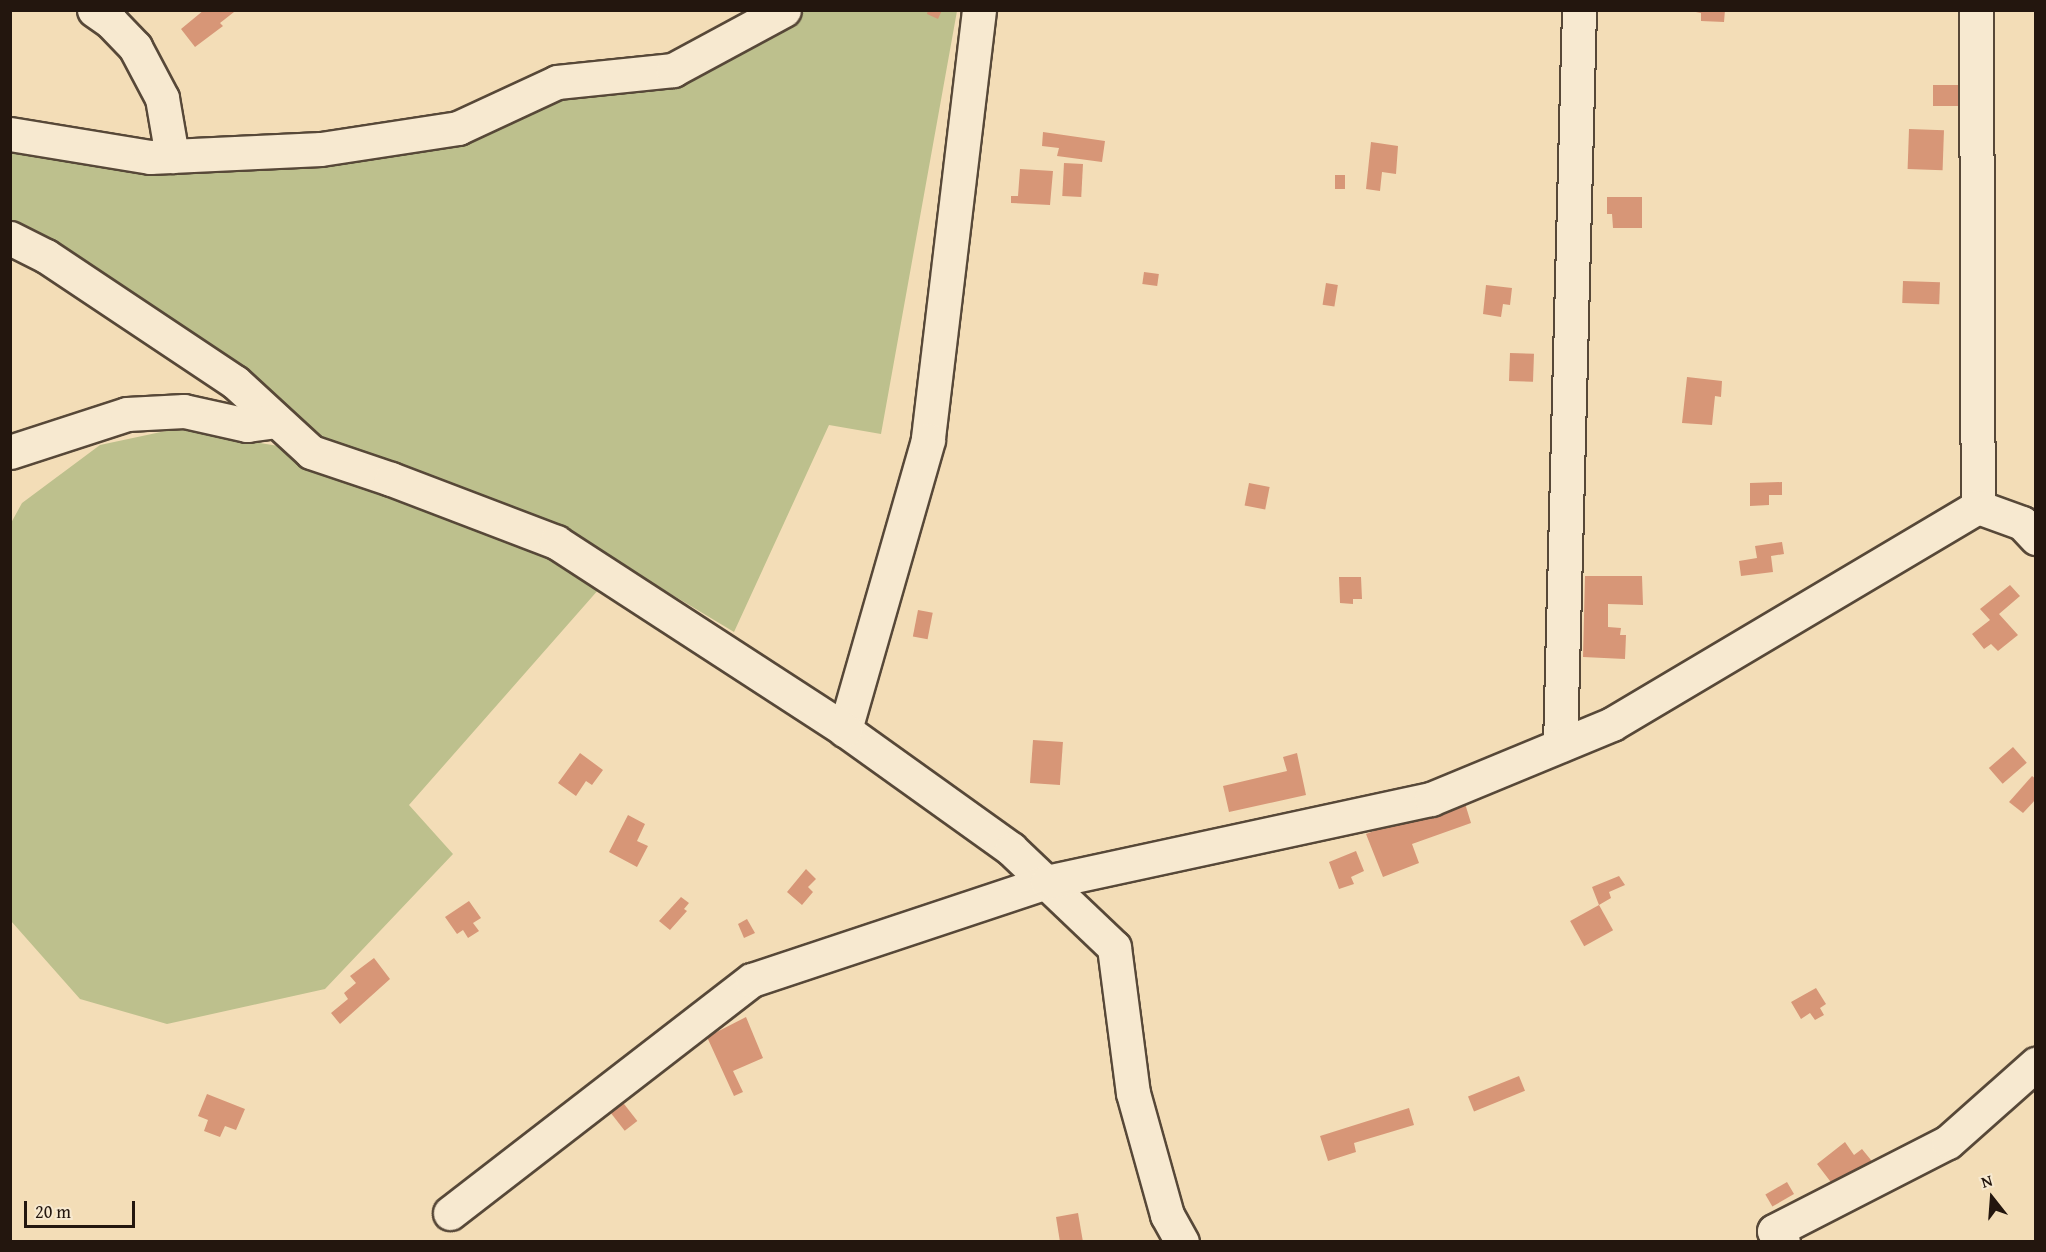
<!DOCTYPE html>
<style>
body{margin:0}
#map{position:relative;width:2046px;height:1252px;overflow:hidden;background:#f3ddb7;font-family:"Gentium Book Plus",serif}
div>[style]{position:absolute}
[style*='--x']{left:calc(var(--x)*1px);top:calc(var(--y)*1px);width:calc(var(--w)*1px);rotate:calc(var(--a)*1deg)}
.green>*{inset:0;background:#bdc08d}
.building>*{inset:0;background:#d79677;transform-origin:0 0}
.roads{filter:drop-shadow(2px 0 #574838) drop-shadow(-2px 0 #574838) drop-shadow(0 2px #574838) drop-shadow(0 -2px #574838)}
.minor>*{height:33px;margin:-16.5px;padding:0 16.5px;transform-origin:16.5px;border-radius:16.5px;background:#f7e9d0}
span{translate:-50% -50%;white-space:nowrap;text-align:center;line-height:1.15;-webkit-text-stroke:4.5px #f7e9d0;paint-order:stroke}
.frame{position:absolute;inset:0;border:12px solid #23160e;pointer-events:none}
.north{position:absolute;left:1962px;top:1168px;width:60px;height:60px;-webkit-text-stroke:4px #f7e9d0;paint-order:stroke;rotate:343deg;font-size:16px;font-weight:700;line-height:24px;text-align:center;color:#23160e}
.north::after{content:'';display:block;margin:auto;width:21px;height:27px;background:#23160e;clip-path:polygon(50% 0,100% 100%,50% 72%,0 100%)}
.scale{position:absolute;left:24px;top:1201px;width:111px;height:27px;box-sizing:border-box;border:3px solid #23160e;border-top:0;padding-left:8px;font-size:18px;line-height:21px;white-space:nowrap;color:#23160e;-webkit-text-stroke:4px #f7e9d0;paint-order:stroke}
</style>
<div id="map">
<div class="green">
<div style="clip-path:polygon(784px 11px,957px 11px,881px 434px,829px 425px,734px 632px,621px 564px,409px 805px,453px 854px,325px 989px,167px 1024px,80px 999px,11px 921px,11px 523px,22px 503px,100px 445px,175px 429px,309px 451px,11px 238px,10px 134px,150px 157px,458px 128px,557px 82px,673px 70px)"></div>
</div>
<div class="building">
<div style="clip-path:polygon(204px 10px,234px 12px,220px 23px,223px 26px,195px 47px,181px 29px)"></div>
<div style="clip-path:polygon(928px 10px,942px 10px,938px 19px,927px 14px)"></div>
<div style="clip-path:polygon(1685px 10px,1725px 10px,1724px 22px,1701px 21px,1701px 13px)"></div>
<div style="left:1933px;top:85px;width:32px;height:21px"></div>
<div style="left:1909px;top:129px;width:35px;height:40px;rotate:2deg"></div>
<div style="clip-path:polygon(1043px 132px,1105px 141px,1102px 162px,1057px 156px,1059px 148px,1042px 146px)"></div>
<div style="clip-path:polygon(1371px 142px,1398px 146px,1396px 174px,1382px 172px,1380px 191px,1366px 189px)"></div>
<div style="left:1064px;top:163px;width:19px;height:33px;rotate:3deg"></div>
<div style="clip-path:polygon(1020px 169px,1053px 171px,1050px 205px,1011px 203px,1011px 196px,1018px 196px)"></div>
<div style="left:1335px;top:175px;width:10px;height:14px"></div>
<div style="clip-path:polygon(1607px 197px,1642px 197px,1642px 228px,1613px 228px,1612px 214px,1607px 214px)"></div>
<div style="left:1144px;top:272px;width:15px;height:12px;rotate:8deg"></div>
<div style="left:1903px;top:281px;width:37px;height:22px;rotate:2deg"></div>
<div style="left:1326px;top:283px;width:12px;height:22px;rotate:9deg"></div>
<div style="clip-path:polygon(1486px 285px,1512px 288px,1510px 305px,1503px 304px,1501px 317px,1483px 314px)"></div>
<div style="left:1510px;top:353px;width:24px;height:28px;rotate:2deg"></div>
<div style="clip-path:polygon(1687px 377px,1722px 381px,1721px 397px,1715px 396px,1712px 425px,1682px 423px)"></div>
<div style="clip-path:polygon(1782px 482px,1782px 495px,1769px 495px,1769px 505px,1750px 506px,1750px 483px)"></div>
<div style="left:1249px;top:483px;width:21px;height:23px;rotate:11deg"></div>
<div style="clip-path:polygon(1782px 542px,1784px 554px,1771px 556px,1773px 572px,1741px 576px,1739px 561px,1757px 558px,1755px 546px)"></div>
<div style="clip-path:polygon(1585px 576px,1642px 576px,1643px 605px,1608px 604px,1608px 627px,1621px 628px,1620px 635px,1626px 635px,1625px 659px,1583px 657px)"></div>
<div style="clip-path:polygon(1339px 577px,1361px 577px,1362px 599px,1353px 599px,1353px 604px,1340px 603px)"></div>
<div style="clip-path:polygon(2010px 585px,2020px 596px,1999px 614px,2018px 635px,1998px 651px,1991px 644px,1984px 649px,1972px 634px,1990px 620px,1980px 609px)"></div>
<div style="left:918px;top:610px;width:15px;height:27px;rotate:11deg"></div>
<div style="left:1033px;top:740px;width:30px;height:43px;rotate:4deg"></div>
<div style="left:2013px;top:747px;width:21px;height:32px;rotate:49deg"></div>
<div style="clip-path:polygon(580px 753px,603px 770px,592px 785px,586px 781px,576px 796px,558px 783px)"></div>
<div style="clip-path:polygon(1297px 753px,1306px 795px,1229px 812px,1223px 786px,1287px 771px,1283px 757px)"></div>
<div style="clip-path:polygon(2032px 776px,2036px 779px,2036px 799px,2023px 813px,2009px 802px)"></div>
<div style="clip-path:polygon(1463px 797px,1471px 823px,1412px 844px,1419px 863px,1383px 877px,1366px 834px)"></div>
<div style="clip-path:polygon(628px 815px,645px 824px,637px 841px,648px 846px,637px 867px,609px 852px)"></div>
<div style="clip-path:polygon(1356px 851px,1364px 871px,1351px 877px,1354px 884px,1339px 889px,1329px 862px)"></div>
<div style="clip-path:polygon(806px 869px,816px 879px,808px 887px,813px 892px,802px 905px,787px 892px)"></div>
<div style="clip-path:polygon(1619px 876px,1625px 885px,1609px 892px,1611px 898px,1599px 905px,1592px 887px)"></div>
<div style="clip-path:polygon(681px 897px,689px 903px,684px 909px,687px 911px,670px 930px,659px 921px)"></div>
<div style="clip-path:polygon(469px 901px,481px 918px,473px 923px,479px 931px,468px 938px,463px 930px,457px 934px,445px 917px)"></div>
<div style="left:1599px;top:905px;width:29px;height:33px;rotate:61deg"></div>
<div style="clip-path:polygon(747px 919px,755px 933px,744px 938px,738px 924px)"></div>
<div style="clip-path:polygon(374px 958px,390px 979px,340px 1024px,331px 1013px,348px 999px,344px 993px,356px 983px,350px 976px)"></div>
<div style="clip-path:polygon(1816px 988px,1826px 1004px,1820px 1008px,1824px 1015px,1815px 1020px,1810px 1013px,1801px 1019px,1791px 1002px)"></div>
<div style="clip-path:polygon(746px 1017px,763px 1058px,733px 1071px,743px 1092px,734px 1096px,707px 1037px)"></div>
<div style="left:1519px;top:1076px;width:16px;height:55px;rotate:68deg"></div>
<div style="clip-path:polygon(207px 1094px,245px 1109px,236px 1130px,225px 1126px,220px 1137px,204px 1131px,208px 1120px,198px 1116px)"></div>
<div style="left:617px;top:1095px;width:33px;height:16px;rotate:52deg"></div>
<div style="clip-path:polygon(1409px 1108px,1414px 1125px,1354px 1143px,1356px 1152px,1328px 1161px,1320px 1136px)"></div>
<div style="clip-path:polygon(1845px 1142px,1854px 1155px,1862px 1149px,1879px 1170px,1840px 1194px,1817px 1164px)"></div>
<div style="left:1787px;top:1182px;width:14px;height:25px;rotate:60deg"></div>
<div style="clip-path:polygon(1078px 1213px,1083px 1242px,1060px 1242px,1056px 1217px)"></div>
</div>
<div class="roads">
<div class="minor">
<div style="--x:94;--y:10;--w:21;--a:35"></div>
<div style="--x:111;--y:22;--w:35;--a:46"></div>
<div style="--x:135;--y:47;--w:58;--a:62.1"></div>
<div style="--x:162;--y:98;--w:59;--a:80.2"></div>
<div style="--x:979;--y:10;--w:433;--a:96.8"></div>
<div style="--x:928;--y:440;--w:302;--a:106"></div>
<div style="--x:845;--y:730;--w:204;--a:35.6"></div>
<div style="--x:1011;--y:849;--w:142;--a:43.6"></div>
<div style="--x:1114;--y:947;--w:147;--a:82.6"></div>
<div style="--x:1133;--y:1093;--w:127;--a:74.4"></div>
<div style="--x:1167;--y:1215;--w:31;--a:61"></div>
<div style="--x:1976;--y:10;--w:497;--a:89.8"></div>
<div style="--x:10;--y:134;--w:142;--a:9.3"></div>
<div style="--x:150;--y:157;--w:171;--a:-2.7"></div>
<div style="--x:321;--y:149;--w:139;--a:-8.7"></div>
<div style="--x:458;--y:128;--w:109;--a:-24.9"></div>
<div style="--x:557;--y:82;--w:117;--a:-5.9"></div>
<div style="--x:673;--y:70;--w:126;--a:-28.4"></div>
<div style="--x:10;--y:238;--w:40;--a:26.6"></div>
<div style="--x:46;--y:256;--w:227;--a:33.7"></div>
<div style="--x:235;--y:382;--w:103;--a:42.6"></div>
<div style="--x:311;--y:452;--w:84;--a:18.6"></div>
<div style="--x:391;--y:479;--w:177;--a:20.9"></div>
<div style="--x:556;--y:542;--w:345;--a:33"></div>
<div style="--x:10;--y:452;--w:123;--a:-18"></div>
<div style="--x:127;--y:414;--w:57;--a:-3"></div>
<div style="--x:184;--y:411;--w:65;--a:12.5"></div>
<div style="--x:247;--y:425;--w:30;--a:-8"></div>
<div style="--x:1560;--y:745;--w:735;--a:-88.52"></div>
<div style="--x:450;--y:1213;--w:381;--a:-37.7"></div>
<div style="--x:752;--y:980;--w:311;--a:-18.4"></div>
<div style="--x:1047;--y:882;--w:393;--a:-12.2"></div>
<div style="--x:1431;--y:799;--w:196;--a:-22.5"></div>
<div style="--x:1612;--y:724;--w:425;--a:-30.7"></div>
<div style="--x:1978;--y:507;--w:47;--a:20"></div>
<div style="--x:2022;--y:523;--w:21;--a:47"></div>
<div style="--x:1783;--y:1242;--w:14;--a:-129"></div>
<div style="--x:1774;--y:1231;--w:195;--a:-27.1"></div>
<div style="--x:1948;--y:1142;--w:118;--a:-41.6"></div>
</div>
</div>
<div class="frame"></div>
<div class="north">N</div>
<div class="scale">20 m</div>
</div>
